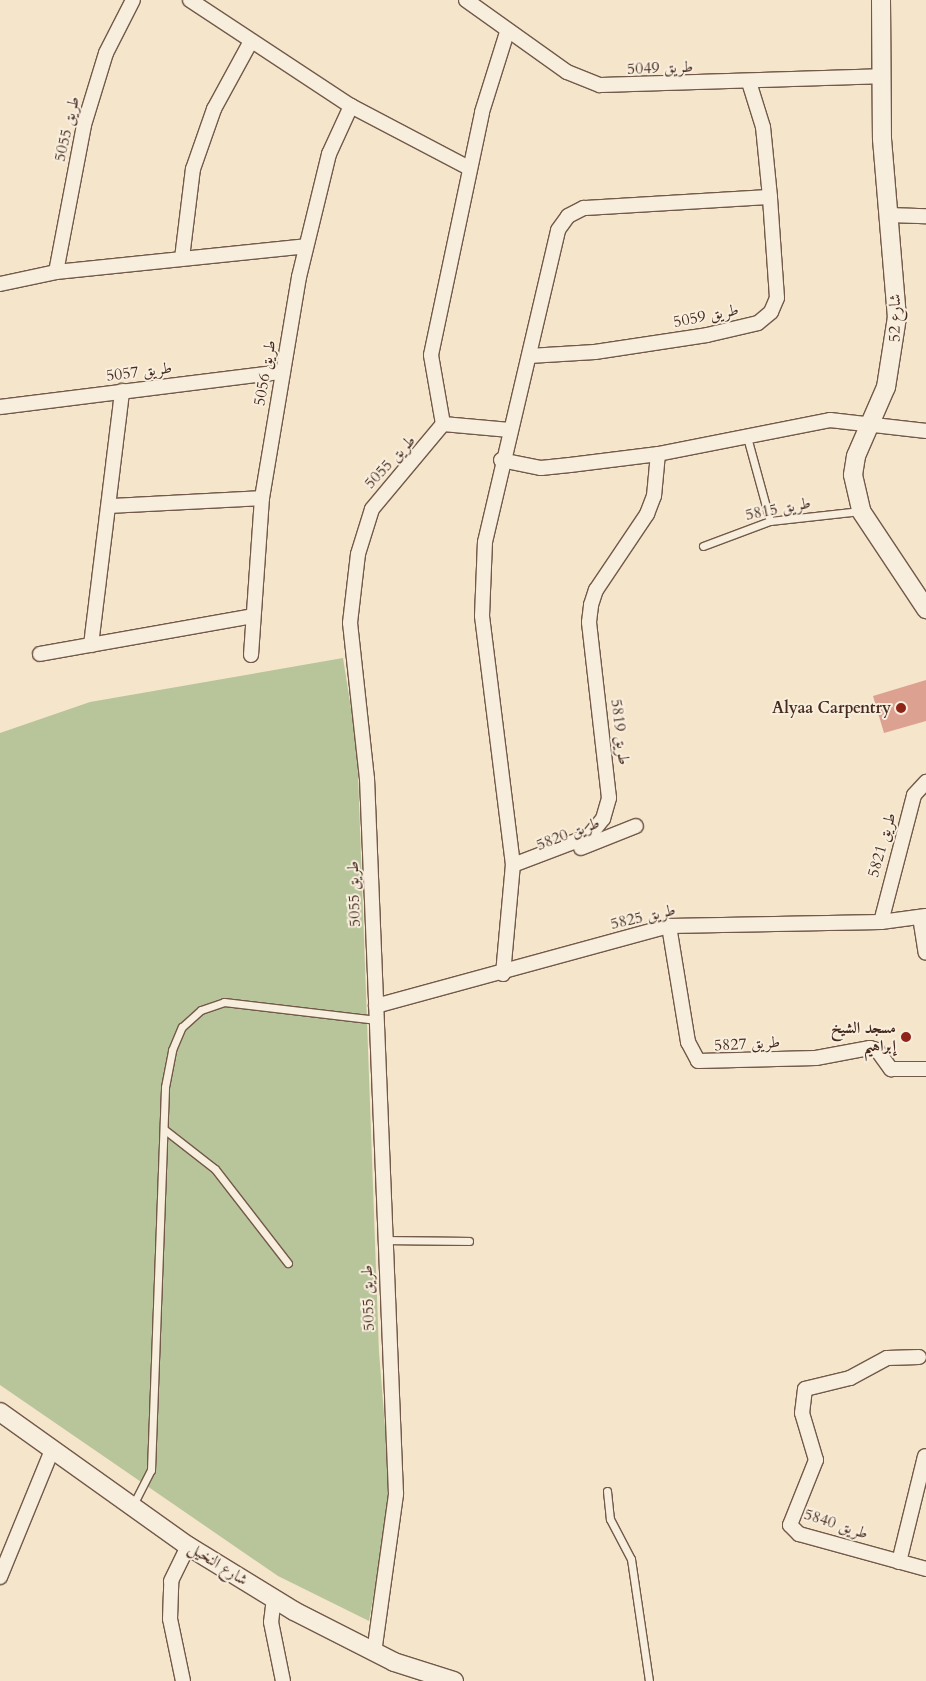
<!DOCTYPE html>
<meta charset="utf-8">
<style>
body{margin:0}
#map{position:relative;width:926px;height:1681px;overflow:hidden;background:#f5e5cb;font-family:Cardo,Amiri,serif}
div>[style]{position:absolute}
[style*='--x']{left:calc(var(--x)*1px);top:calc(var(--y)*1px);width:calc(var(--w)*1px);rotate:calc(var(--a)*1deg)}
.green>*{inset:0;background:#b8c59a}
.building>*{inset:0;background:#dda191}
.roads{filter:drop-shadow(1px 0 #725949) drop-shadow(-1px 0 #725949) drop-shadow(0 1px #725949) drop-shadow(0 -1px #725949)}
.service>*{height:7px;margin:-3.5px;padding:0 3.5px;transform-origin:3.5px;border-radius:3.5px;background:#f8eedd}
.minor>*{height:14px;margin:-7px;padding:0 7px;transform-origin:7px;border-radius:7px;background:#f8eedd}
.tertiary>*{height:18px;margin:-9px;padding:0 9px;transform-origin:9px;border-radius:9px;background:#f8eedd}
.dots>*{width:14px;height:14px;translate:-50% -50%;box-sizing:border-box;border:2px solid #f8eedd;border-radius:50%}
span{translate:-50% -50%;white-space:nowrap;text-align:center;line-height:1.15;-webkit-text-stroke:4px #f8eedd;paint-order:stroke}
.street-label{font-size:16px;color:#462a1e}
.poi-label{font-size:16px;color:#462a1e;font-weight:700}
.right{translate:-100% -50%;text-align:right}
</style>
<div id="map">
<div class="green">
<div style="clip-path:polygon(343px 658px,357px 746px,379px 1352px,391px 1501px,369px 1621px,278px 1576px,0 1385px,0 733px,90px 702px)"></div>
</div>
<div class="building">
<div style="clip-path:polygon(926px 680px,926px 721px,884px 733px,873px 696px)"></div>
</div>
<div class="roads">
<div class="service">
<div style="--x:747;--y:437;--w:87;--a:74.7"></div>
<div style="--x:703;--y:546;--w:72;--a:-20.5"></div>
<div style="--x:770;--y:521;--w:91;--a:-6.3"></div>
<div style="--x:165;--y:1130;--w:63;--a:38"></div>
<div style="--x:215;--y:1169;--w:119;--a:52.2"></div>
<div style="--x:384;--y:1240;--w:85;--a:0.7"></div>
<div style="--x:607;--y:1491;--w:28;--a:84"></div>
<div style="--x:610;--y:1519;--w:45;--a:62.3"></div>
<div style="--x:631;--y:1559;--w:123;--a:81.6"></div>
<div style="--x:133;--y:1505;--w:39;--a:-63"></div>
<div style="--x:151;--y:1470;--w:383;--a:-87.9"></div>
<div style="--x:165;--y:1087;--w:38;--a:-79"></div>
<div style="--x:172;--y:1050;--w:25;--a:-67"></div>
<div style="--x:182;--y:1027;--w:25;--a:-42"></div>
<div style="--x:201;--y:1010;--w:24;--a:-19"></div>
<div style="--x:224;--y:1002;--w:154;--a:6.7"></div>
</div>
<div class="minor">
<div style="--x:190;--y:0;--w:193;--a:33.4"></div>
<div style="--x:351;--y:106;--w:133;--a:27.7"></div>
<div style="--x:466;--y:0;--w:124;--a:35.5"></div>
<div style="--x:567;--y:72;--w:35;--a:22"></div>
<div style="--x:600;--y:85;--w:281;--a:-1.8"></div>
<div style="--x:888;--y:215;--w:38;--a:2"></div>
<div style="--x:182;--y:258;--w:90;--a:-83"></div>
<div style="--x:193;--y:169;--w:64;--a:-70.7"></div>
<div style="--x:214;--y:109;--w:75;--a:-61.4"></div>
<div style="--x:56;--y:272;--w:150;--a:-79.2"></div>
<div style="--x:84;--y:125;--w:75;--a:-73"></div>
<div style="--x:106;--y:53;--w:59;--a:-63"></div>
<div style="--x:0;--y:284;--w:57;--a:-12.1"></div>
<div style="--x:56;--y:272;--w:251;--a:-5.9"></div>
<div style="--x:529;--y:356;--w:66;--a:-3.5"></div>
<div style="--x:595;--y:352;--w:113;--a:-8.6"></div>
<div style="--x:707;--y:335;--w:52;--a:-13.2"></div>
<div style="--x:758;--y:323;--w:17;--a:-40"></div>
<div style="--x:771;--y:312;--w:15;--a:-67"></div>
<div style="--x:777;--y:298;--w:101;--a:-94"></div>
<div style="--x:770;--y:197;--w:70;--a:-95.7"></div>
<div style="--x:763;--y:127;--w:47;--a:-107.3"></div>
<div style="--x:0;--y:407;--w:285;--a:-7.1"></div>
<div style="--x:443;--y:424;--w:67;--a:5.1"></div>
<div style="--x:501;--y:460;--w:41;--a:11.3"></div>
<div style="--x:541;--y:468;--w:29;--a:-6"></div>
<div style="--x:570;--y:465;--w:89;--a:-7.1"></div>
<div style="--x:658;--y:454;--w:175;--a:-11.2"></div>
<div style="--x:830;--y:420;--w:97;--a:6.5"></div>
<div style="--x:110;--y:506;--w:152;--a:-3"></div>
<div style="--x:91;--y:645;--w:256;--a:-83"></div>
<div style="--x:40;--y:654;--w:216;--a:-10.1"></div>
<div style="--x:251;--y:655;--w:157;--a:-86"></div>
<div style="--x:262;--y:498;--w:224;--a:-80.5"></div>
<div style="--x:299;--y:277;--w:127;--a:-76.3"></div>
<div style="--x:329;--y:154;--w:53;--a:-65.4"></div>
<div style="--x:581;--y:848;--w:59;--a:-21.8"></div>
<div style="--x:513;--y:865;--w:251;--a:-97.1"></div>
<div style="--x:482;--y:616;--w:74;--a:-87.7"></div>
<div style="--x:485;--y:542;--w:320;--a:-76.8"></div>
<div style="--x:558;--y:230;--w:17;--a:-54"></div>
<div style="--x:568;--y:216;--w:18;--a:-27"></div>
<div style="--x:584;--y:208;--w:186;--a:-3.4"></div>
<div style="--x:920;--y:917;--w:36;--a:81"></div>
<div style="--x:881;--y:922;--w:131;--a:-75.4"></div>
<div style="--x:914;--y:795;--w:18;--a:-47"></div>
<div style="--x:669;--y:926;--w:118;--a:80.7"></div>
<div style="--x:688;--y:1042;--w:21;--a:62"></div>
<div style="--x:698;--y:1061;--w:118;--a:-1.5"></div>
<div style="--x:816;--y:1058;--w:55;--a:-10.5"></div>
<div style="--x:870;--y:1048;--w:7;--a:16"></div>
<div style="--x:877;--y:1050;--w:24;--a:54"></div>
<div style="--x:891;--y:1069;--w:35;--a:0"></div>
<div style="--x:503;--y:974;--w:109;--a:-84.8"></div>
<div style="--x:513;--y:865;--w:81;--a:-20.9"></div>
<div style="--x:589;--y:836;--w:22;--a:-51"></div>
<div style="--x:603;--y:819;--w:22;--a:-74"></div>
<div style="--x:609;--y:798;--w:177;--a:-96.5"></div>
<div style="--x:589;--y:622;--w:17;--a:-83"></div>
<div style="--x:591;--y:605;--w:16;--a:-72"></div>
<div style="--x:596;--y:590;--w:92;--a:-56.1"></div>
<div style="--x:647;--y:514;--w:19;--a:-69"></div>
<div style="--x:654;--y:496;--w:42;--a:-84.6"></div>
<div style="--x:376;--y:1006;--w:304;--a:-15.3"></div>
<div style="--x:669;--y:926;--w:212;--a:-1.1"></div>
<div style="--x:881;--y:922;--w:45;--a:-7.6"></div>
<div style="--x:919;--y:1357;--w:32;--a:178"></div>
<div style="--x:887;--y:1358;--w:42;--a:151.6"></div>
<div style="--x:850;--y:1378;--w:46;--a:166.3"></div>
<div style="--x:805;--y:1389;--w:24;--a:97"></div>
<div style="--x:802;--y:1413;--w:49;--a:73.4"></div>
<div style="--x:816;--y:1460;--w:70;--a:111.8"></div>
<div style="--x:790;--y:1525;--w:13;--a:45"></div>
<div style="--x:799;--y:1534;--w:132;--a:15.4"></div>
<div style="--x:899;--y:1562;--w:109;--a:-76.2"></div>
<div style="--x:0;--y:1577;--w:139;--a:-67.7"></div>
<div style="--x:274;--y:1598;--w:24;--a:97"></div>
<div style="--x:271;--y:1622;--w:60;--a:78.5"></div>
<div style="--x:374;--y:1653;--w:161;--a:-82.1"></div>
<div style="--x:396;--y:1494;--w:716;--a:-92.32"></div>
<div style="--x:367;--y:779;--w:157;--a:-96.2"></div>
<div style="--x:350;--y:623;--w:69;--a:-83.4"></div>
<div style="--x:358;--y:554;--w:47;--a:-72.7"></div>
<div style="--x:372;--y:509;--w:111;--a:-50.1"></div>
<div style="--x:443;--y:424;--w:70;--a:-99.9"></div>
<div style="--x:431;--y:355;--w:248;--a:-78.1"></div>
<div style="--x:482;--y:112;--w:84;--a:-72.6"></div>
<div style="--x:183;--y:1681;--w:63;--a:-101.8"></div>
<div style="--x:170;--y:1619;--w:38;--a:-88"></div>
<div style="--x:171;--y:1581;--w:39;--a:-64"></div>
</div>
<div class="tertiary">
<div style="--x:881;--y:0;--w:139;--a:89.6"></div>
<div style="--x:882;--y:139;--w:179;--a:85.2"></div>
<div style="--x:897;--y:317;--w:71;--a:98.9"></div>
<div style="--x:886;--y:387;--w:75;--a:113.5"></div>
<div style="--x:856;--y:456;--w:19;--a:99"></div>
<div style="--x:853;--y:475;--w:37;--a:77"></div>
<div style="--x:861;--y:511;--w:118;--a:56.4"></div>
<div style="--x:0;--y:1412;--w:231;--a:35.5"></div>
<div style="--x:188;--y:1546;--w:124;--a:31.5"></div>
<div style="--x:294;--y:1611;--w:112;--a:27"></div>
<div style="--x:394;--y:1662;--w:63;--a:17.6"></div>
</div>
</div>
<div class="dots">
<div style="left:901px;top:708px;background:#8f2418"></div>
<div style="left:906px;top:1037px;background:#8f2418"></div>
</div>
<div class="street-label">
<span style="left:660px;top:68px;rotate:-2deg">طريق 5049</span>
<span style="left:67px;top:129px;rotate:-77deg">طريق 5055</span>
<span style="left:706px;top:316px;rotate:-11deg">طريق 5059</span>
<span style="left:895px;top:318px;rotate:-89deg">شارع 52</span>
<span style="left:139px;top:372px;rotate:-7deg">طريق 5057</span>
<span style="left:265px;top:373px;rotate:-80deg">طريق 5056</span>
<span style="left:390px;top:462px;rotate:-47deg">طريق 5055</span>
<span style="left:778px;top:509px;rotate:-11deg">طريق 5815</span>
<span style="left:620px;top:732px;rotate:83deg">طريق 5819</span>
<span style="left:568px;top:834px;rotate:-21deg">طريق 5820</span>
<span style="left:882px;top:845px;rotate:-74deg">طريق 5821</span>
<span style="left:354px;top:894px;rotate:-92deg">طريق 5055</span>
<span style="left:643px;top:917px;rotate:-13deg">طريق 5825</span>
<span style="left:747px;top:1044px;rotate:-3deg">طريق 5827</span>
<span style="left:368px;top:1298px;rotate:-92deg">طريق 5055</span>
<span style="left:836px;top:1524px;rotate:18deg">طريق 5840</span>
<span style="left:218px;top:1564px;rotate:32deg">شارع النخيل</span>
</div>
<div class="poi-label">
<span class="right" style="left:891px;top:708px">Alyaa Carpentry</span>
<span class="right" style="left:896px;top:1037px">مسجد الشيخ<br>إبراهيم</span>
</div>
</div>
